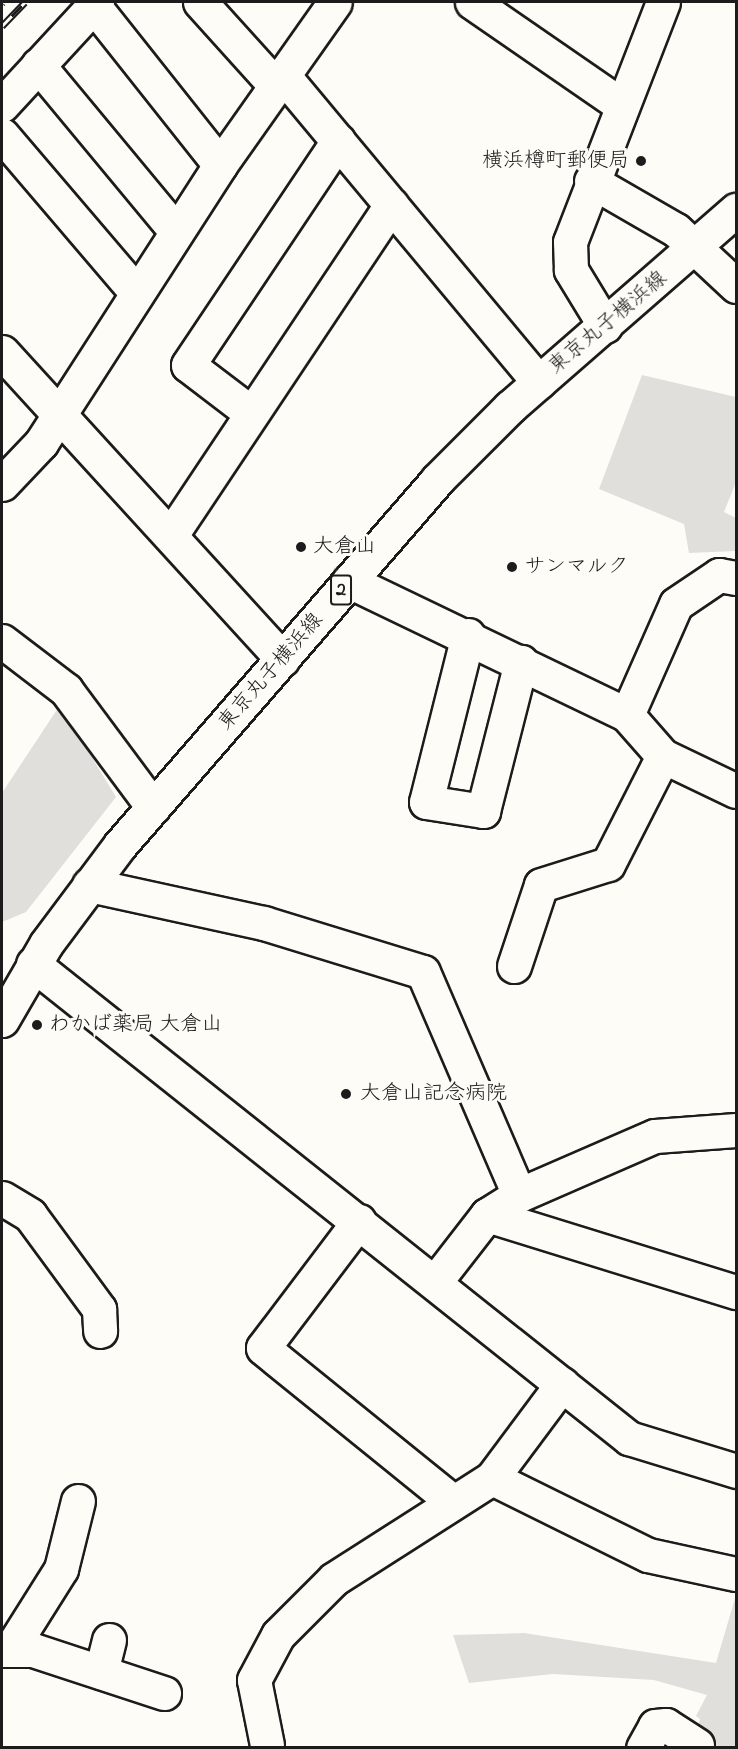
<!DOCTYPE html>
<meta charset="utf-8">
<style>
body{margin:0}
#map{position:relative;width:738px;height:1749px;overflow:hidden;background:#fdfcf7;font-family:"Indie Flower","Klee One",sans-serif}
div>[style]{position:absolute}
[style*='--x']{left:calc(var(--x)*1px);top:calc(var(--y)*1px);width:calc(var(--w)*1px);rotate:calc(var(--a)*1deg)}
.green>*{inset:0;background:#e0dfdb}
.roads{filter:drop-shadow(2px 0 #1c1c1c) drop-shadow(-2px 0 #1c1c1c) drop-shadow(0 2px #1c1c1c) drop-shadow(0 -2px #1c1c1c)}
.minor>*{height:33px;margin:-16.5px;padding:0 16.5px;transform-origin:16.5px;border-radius:16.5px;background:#fdfcf7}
.major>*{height:33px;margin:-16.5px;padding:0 16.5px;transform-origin:16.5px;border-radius:16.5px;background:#fdfcf7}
.rail>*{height:7px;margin-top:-3.5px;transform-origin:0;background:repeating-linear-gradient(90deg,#fdfcf7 0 14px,#1c1c1c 0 28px);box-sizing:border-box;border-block:2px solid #1c1c1c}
.dots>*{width:16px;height:16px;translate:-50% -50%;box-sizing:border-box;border:3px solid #fdfcf7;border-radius:50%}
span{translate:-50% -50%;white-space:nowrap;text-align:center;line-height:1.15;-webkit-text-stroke:6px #fdfcf7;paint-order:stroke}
.shield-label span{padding:2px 4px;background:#fdfcf7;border:2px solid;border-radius:4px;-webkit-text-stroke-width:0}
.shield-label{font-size:20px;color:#1c1c1c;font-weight:700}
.poi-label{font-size:21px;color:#1c1c1c}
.right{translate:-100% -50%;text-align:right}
.left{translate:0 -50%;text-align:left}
.street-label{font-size:21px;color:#1c1c1c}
.frame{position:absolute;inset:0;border:3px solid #1c1c1c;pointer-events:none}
</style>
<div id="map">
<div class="green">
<div style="clip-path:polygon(642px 375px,736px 397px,736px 482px,724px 512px,736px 518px,736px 551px,689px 553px,684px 524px,599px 489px)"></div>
<div style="clip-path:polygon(60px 705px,116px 797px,26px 912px,2px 922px,2px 793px)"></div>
<div style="clip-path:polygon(736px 1595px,736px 1747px,692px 1747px,700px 1719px,696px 1716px,707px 1695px,654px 1680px,553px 1674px,469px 1683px,453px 1635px,524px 1633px,716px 1663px)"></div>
</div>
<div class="roads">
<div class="minor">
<div style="--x:200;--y:2;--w:112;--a:47.9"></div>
<div style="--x:472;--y:2;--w:180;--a:34.6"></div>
<div style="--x:94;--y:6;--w:203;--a:51.6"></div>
<div style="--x:38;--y:65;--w:216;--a:50.3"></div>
<div style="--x:282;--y:74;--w:401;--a:50.2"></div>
<div style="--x:2;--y:105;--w:140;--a:-47.3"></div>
<div style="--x:2;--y:135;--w:208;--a:49.5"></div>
<div style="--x:591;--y:181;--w:98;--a:30"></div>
<div style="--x:676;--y:230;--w:82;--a:43"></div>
<div style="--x:605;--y:326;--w:66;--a:-121.3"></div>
<div style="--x:571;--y:270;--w:28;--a:-92"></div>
<div style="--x:570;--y:242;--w:257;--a:-68.8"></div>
<div style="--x:2;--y:352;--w:416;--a:47.6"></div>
<div style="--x:251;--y:413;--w:79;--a:-142.7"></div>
<div style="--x:188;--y:365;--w:270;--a:-56.2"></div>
<div style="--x:2;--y:484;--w:57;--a:-46.4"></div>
<div style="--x:41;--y:443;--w:331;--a:-57.2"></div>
<div style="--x:220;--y:165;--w:199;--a:-54.8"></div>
<div style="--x:171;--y:535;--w:397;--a:-56.3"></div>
<div style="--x:349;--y:581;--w:309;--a:25.7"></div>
<div style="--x:627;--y:715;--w:55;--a:48.7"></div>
<div style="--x:663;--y:756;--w:81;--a:25.6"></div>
<div style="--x:468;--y:635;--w:172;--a:104.1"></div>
<div style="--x:426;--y:802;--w:58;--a:9"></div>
<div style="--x:483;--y:811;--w:154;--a:-75.7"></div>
<div style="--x:2;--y:641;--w:81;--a:37.4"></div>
<div style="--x:66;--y:690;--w:146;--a:53.4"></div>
<div style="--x:627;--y:715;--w:121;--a:-66.2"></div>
<div style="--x:676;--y:604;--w:52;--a:-34"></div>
<div style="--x:719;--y:575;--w:17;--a:10"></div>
<div style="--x:89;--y:885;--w:179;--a:12.3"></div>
<div style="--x:264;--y:923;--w:166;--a:17.1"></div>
<div style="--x:423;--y:972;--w:243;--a:66.7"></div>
<div style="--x:33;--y:964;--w:762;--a:38.5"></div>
<div style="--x:629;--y:1438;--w:112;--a:17.1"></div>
<div style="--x:514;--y:966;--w:85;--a:-71.6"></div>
<div style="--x:541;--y:885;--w:70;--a:-17.4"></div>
<div style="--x:608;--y:864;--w:121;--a:-63"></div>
<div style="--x:2;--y:1198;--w:33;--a:31"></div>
<div style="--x:30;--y:1215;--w:117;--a:53.7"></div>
<div style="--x:99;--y:1309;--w:22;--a:87"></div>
<div style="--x:487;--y:1215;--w:261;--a:17.2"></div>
<div style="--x:359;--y:1221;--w:159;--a:127.1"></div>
<div style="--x:263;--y:1348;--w:243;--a:39"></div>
<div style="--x:435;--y:1282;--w:85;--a:-52.2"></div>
<div style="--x:487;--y:1215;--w:38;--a:-32"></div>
<div style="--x:519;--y:1195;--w:148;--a:-23.5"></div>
<div style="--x:655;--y:1136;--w:81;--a:-4.2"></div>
<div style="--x:492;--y:1478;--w:174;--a:26.3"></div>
<div style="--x:648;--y:1555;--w:90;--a:12.2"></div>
<div style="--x:2;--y:1650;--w:31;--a:0"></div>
<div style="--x:33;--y:1650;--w:138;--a:18.2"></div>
<div style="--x:10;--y:1650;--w:96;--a:-57.8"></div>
<div style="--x:61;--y:1569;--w:70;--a:-76"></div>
<div style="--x:101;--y:1672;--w:33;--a:-76"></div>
<div style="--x:267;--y:1745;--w:66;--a:-101.3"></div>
<div style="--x:254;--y:1680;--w:51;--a:-61.9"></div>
<div style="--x:278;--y:1635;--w:79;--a:-45"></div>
<div style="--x:334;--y:1579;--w:188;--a:-32.6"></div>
<div style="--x:492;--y:1478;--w:117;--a:-53.3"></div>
<div style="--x:643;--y:1748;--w:25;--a:-61"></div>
<div style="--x:655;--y:1726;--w:11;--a:-5"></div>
<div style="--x:666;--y:1725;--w:37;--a:33"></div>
</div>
<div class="major">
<div style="--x:2;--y:1020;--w:88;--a:-59.9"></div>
<div style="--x:46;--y:944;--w:124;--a:-53.2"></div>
<div style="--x:120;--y:845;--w:483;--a:-49"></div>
<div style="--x:437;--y:480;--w:103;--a:-45"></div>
<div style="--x:510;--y:407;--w:300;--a:-41.1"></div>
</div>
</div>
<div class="rail">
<div style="--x:2;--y:3;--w:1;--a:-45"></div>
<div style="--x:2;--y:26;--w:33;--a:-46"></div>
</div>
<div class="dots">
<div style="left:641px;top:161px;background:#1c1c1c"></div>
<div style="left:301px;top:547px;background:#1c1c1c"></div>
<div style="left:512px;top:567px;background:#1c1c1c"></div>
<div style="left:37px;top:1025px;background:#1c1c1c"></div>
<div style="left:346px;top:1094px;background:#1c1c1c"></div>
</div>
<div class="shield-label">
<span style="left:341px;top:590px">2</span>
</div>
<div class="poi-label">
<span class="right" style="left:629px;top:161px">横浜樽町郵便局</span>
<span class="left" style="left:313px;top:547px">大倉山</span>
<span class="left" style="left:524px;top:567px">サンマルク</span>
<span class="left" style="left:49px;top:1025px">わかば薬局 大倉山</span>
<span class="left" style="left:360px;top:1094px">大倉山記念病院</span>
</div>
<div class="street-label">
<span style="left:608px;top:323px;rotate:-40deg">東京丸子横浜線</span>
<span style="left:271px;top:672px;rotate:-49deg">東京丸子横浜線</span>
</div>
<div class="frame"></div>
</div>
